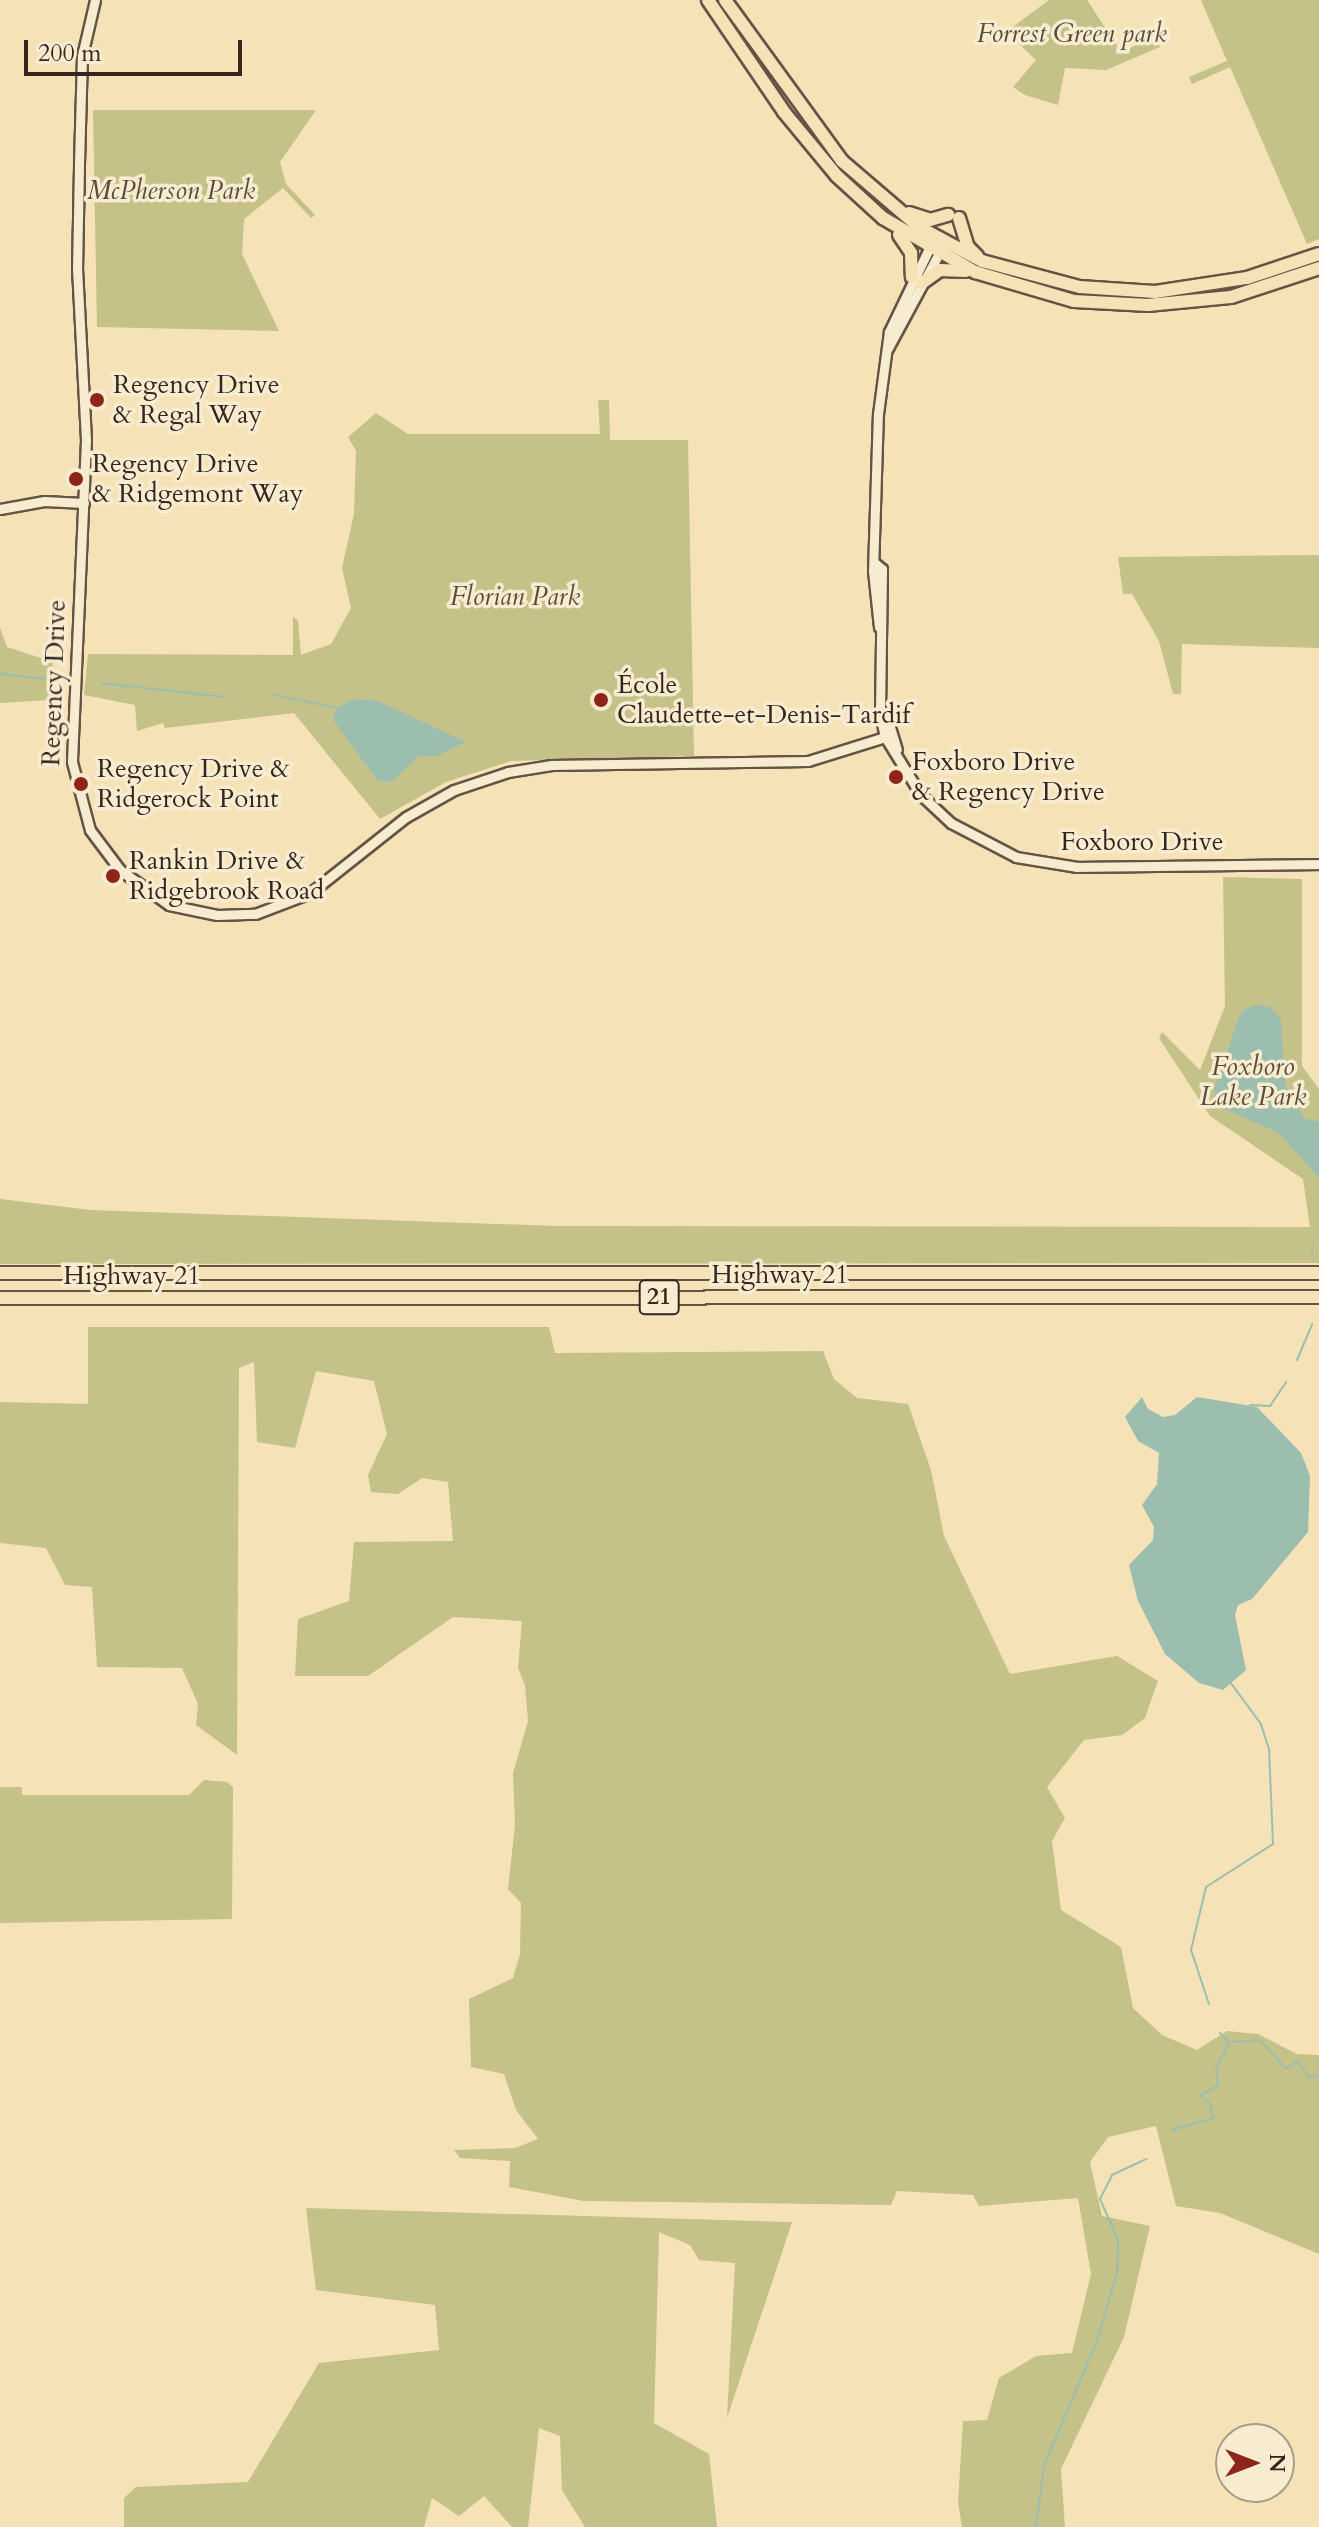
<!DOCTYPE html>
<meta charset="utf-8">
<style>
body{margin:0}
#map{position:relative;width:1319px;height:2527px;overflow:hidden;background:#f5e2b7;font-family:Cardo,serif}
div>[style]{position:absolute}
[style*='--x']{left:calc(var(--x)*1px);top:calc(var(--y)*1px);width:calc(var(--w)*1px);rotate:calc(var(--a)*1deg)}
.green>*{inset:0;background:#c4c189}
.water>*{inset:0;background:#9cbeaf}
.stream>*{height:2px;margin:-1px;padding:0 1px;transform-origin:1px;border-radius:1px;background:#9cbeaf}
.roads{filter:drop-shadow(2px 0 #655445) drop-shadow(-2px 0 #655445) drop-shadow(0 2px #655445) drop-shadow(0 -2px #655445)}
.minor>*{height:9px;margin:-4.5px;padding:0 4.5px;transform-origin:4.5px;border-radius:4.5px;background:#f8ecd0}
.major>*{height:12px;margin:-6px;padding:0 6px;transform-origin:6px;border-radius:6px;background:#f5e2b7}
.dots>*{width:22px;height:22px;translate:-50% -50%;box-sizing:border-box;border:4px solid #f8ecd0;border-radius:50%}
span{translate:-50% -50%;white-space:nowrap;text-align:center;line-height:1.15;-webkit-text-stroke:7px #f8ecd0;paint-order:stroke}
.shield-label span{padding:2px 6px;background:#f8ecd0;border:2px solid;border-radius:6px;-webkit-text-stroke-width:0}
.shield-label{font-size:24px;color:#35251f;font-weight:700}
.park-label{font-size:26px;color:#594c3a;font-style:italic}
.poi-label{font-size:26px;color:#35251f}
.left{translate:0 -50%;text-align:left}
.street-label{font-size:26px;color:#35251f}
.north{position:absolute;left:1215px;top:2423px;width:80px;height:80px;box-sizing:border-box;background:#f8ecd0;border:2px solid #aa9c89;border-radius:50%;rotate:90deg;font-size:22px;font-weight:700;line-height:32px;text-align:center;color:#35251f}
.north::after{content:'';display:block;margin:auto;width:28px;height:36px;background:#8f2418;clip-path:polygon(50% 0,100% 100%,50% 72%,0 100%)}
.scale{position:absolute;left:24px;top:40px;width:218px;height:36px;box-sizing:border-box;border:4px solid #35251f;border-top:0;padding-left:10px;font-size:24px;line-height:28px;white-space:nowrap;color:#35251f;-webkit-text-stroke:6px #f8ecd0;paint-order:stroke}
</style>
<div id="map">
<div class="green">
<div style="clip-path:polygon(1049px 0,1087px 0,1121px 52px,1156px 36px,1160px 47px,1106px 70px,1065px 68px,1058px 105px,1025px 95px,1013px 87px,1036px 60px,1006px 32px)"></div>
<div style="clip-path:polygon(1201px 0,1319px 0,1319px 239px,1307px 244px,1230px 67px,1192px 84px,1189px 77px,1227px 61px)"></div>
<div style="clip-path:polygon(93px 110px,316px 110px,280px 162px,286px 184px,315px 215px,311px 218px,283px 188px,244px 219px,242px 254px,279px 331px,97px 327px)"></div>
<div style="clip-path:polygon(598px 400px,609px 400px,610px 440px,688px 440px,694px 756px,511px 761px,446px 782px,380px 819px,294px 713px,165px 728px,163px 723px,137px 731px,135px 705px,84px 695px,88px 654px,293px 655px,293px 617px,298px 621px,301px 655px,331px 644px,351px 608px,342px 568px,354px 514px,356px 451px,348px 437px,376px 413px,408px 434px,600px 434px)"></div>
<div style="clip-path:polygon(1319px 555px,1319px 648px,1182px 644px,1181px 694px,1173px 694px,1159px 641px,1132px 594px,1123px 594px,1118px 557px)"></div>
<div style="clip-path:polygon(0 628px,7px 647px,53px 662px,50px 700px,0 703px)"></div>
<div style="clip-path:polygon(1223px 877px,1302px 879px,1302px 1066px,1319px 1089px,1319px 1263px,0 1264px,0 1199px,90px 1210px,557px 1226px,1310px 1227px,1303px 1179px,1210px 1116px,1159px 1038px,1162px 1032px,1200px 1070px,1225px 1006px)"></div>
<div style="clip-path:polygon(88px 1327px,549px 1327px,555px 1353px,823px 1351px,834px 1379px,857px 1398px,908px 1404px,931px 1470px,944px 1536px,1010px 1674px,1117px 1656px,1158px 1681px,1145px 1718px,1122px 1735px,1084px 1740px,1047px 1787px,1065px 1818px,1052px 1841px,1061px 1910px,1121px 1947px,1133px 2008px,1162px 2035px,1197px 2050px,1227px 2031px,1258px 2034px,1297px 2054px,1319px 2055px,1319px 2254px,1220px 2213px,1176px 2206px,1156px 2126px,1108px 2137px,1090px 2162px,1102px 2216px,1150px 2226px,1124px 2337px,1061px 2469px,1065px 2527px,962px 2527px,958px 2502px,963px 2421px,987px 2420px,999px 2378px,1036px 2356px,1072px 2353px,1091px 2274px,1078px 2198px,979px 2206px,973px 2195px,897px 2191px,891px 2205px,584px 2201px,509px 2187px,510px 2161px,460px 2158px,454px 2150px,515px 2148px,538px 2139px,516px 2110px,504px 2074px,471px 2067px,469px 1999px,513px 1978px,520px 1954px,521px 1903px,508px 1889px,515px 1825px,513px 1773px,528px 1721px,525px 1685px,518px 1668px,522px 1621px,453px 1617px,368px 1676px,295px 1676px,298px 1619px,349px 1601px,354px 1542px,453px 1541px,448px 1482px,422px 1478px,398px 1494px,371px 1492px,368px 1475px,387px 1434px,374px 1381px,316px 1371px,295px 1448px,257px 1442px,254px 1362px,239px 1368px,237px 1755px,196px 1725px,198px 1704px,182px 1668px,97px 1667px,92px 1587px,65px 1585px,46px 1548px,0 1543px,0 1402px,88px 1404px)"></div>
<div style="clip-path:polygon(204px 1780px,227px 1782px,233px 1787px,232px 1919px,0 1923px,0 1787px,22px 1787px,22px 1795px,189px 1795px)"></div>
<div style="clip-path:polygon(306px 2208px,792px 2222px,727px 2418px,735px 2263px,699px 2260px,690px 2245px,659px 2232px,654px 2423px,709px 2454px,717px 2527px,585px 2527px,562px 2490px,560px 2436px,539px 2428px,528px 2527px,512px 2527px,484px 2496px,459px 2516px,432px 2498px,424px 2527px,124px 2527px,124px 2498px,136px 2487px,248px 2482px,319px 2363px,439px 2350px,435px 2305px,316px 2290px)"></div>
</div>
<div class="water">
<div style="clip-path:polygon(352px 699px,378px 701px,466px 742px,437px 756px,419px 756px,391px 782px,378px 781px,333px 720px,337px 708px)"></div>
<div style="clip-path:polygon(1257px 1005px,1270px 1007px,1281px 1020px,1285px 1084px,1304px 1118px,1319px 1122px,1319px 1178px,1279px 1133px,1220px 1107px,1214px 1091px,1238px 1019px,1243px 1010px)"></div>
<div style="clip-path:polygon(1142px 1397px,1148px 1409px,1163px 1417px,1175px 1415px,1197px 1397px,1257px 1407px,1301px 1453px,1310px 1476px,1308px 1532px,1252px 1599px,1238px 1605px,1235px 1615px,1246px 1670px,1223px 1690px,1199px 1683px,1165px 1654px,1138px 1601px,1129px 1565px,1153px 1540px,1154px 1527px,1142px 1505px,1157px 1484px,1159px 1453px,1138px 1441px,1125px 1417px)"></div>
</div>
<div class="stream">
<div style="--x:0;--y:674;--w:46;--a:6.2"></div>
<div style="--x:101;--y:683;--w:125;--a:6.4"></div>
<div style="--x:274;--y:695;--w:64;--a:11.7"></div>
<div style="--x:1312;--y:1254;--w:8;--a:-90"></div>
<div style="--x:1297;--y:1360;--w:39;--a:-67"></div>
<div style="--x:1250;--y:1405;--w:20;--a:3"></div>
<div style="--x:1270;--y:1406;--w:29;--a:-56"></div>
<div style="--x:1209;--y:2004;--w:57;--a:-108.4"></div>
<div style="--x:1191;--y:1950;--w:65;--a:-76.6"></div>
<div style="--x:1206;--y:1887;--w:80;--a:-32.7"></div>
<div style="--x:1273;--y:1844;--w:95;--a:-92.4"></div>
<div style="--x:1269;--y:1749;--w:26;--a:-108"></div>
<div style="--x:1261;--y:1724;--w:52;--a:-126.4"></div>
<div style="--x:1220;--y:2033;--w:13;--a:45"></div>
<div style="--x:1232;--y:2042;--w:28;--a:-4"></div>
<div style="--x:1260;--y:2040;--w:39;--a:48"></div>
<div style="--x:1286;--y:2069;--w:14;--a:-36"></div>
<div style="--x:1297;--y:2061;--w:20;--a:53"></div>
<div style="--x:1309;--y:2077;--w:10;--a:-11"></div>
<div style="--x:1172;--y:2130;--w:43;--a:-16.3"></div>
<div style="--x:1213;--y:2118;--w:14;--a:-102"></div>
<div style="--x:1210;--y:2104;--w:13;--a:-138"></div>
<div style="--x:1200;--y:2095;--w:20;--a:-27"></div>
<div style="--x:1218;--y:2086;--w:17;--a:-97"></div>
<div style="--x:1216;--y:2069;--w:30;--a:-63"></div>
<div style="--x:1036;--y:2527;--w:63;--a:-82.6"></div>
<div style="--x:1044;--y:2465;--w:133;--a:-66.9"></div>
<div style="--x:1096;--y:2343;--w:72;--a:-73.1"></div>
<div style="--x:1117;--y:2274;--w:34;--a:-88"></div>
<div style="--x:1118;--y:2240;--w:45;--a:-113.7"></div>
<div style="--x:1100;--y:2199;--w:27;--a:-63"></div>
<div style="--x:1112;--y:2175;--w:38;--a:-25"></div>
</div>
<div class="roads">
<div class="minor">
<div style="--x:95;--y:0;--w:57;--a:103.1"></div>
<div style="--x:82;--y:56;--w:110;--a:91.6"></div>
<div style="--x:79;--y:166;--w:102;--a:91.1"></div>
<div style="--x:77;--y:268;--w:172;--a:87"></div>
<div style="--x:86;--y:440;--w:322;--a:92.5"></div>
<div style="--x:72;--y:762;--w:70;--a:75.2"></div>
<div style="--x:90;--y:830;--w:50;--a:53.1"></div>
<div style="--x:120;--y:870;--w:60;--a:35.5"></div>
<div style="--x:169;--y:905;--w:49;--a:11.8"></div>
<div style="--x:217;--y:915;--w:38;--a:-2"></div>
<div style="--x:255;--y:914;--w:59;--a:-20.9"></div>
<div style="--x:310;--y:893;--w:122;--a:-38.4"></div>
<div style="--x:406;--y:817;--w:55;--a:-29.4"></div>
<div style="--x:454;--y:790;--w:57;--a:-18.4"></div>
<div style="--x:508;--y:772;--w:44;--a:-9.2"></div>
<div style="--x:551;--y:765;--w:257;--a:-0.9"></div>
<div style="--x:808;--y:761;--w:81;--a:-17.3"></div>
<div style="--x:888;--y:348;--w:116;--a:-61.7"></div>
<div style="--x:0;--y:509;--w:45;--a:-10.3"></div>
<div style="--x:44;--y:501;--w:40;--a:2.9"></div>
<div style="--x:876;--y:564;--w:8;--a:40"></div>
<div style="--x:882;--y:569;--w:146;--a:90.8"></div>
<div style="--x:880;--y:715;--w:23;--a:77"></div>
<div style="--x:885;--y:737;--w:68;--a:58.2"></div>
<div style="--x:921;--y:795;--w:41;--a:43"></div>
<div style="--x:951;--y:823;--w:73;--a:27.6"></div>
<div style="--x:1016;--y:857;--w:62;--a:9.3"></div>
<div style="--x:1077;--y:867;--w:242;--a:-0.7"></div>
<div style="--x:879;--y:627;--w:56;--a:-96.1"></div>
<div style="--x:873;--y:571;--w:157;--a:-88.2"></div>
<div style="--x:878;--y:414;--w:83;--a:-82.4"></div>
<div style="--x:889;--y:332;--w:102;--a:-64.4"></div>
<div style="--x:886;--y:714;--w:37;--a:73"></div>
</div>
<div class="major">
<div style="--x:708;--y:0;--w:135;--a:55.8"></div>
<div style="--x:784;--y:112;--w:83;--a:50.4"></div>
<div style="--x:837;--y:176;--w:62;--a:42.4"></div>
<div style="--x:883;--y:218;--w:107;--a:30.4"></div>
<div style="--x:975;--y:272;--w:103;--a:16.3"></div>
<div style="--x:1074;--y:301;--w:74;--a:3.1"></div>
<div style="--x:1148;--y:305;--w:83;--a:-5.5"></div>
<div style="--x:1231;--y:297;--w:93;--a:-18.2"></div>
<div style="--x:725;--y:0;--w:199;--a:54"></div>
<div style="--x:842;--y:161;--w:101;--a:40.6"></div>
<div style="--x:919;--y:227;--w:72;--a:28.4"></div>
<div style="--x:982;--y:261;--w:101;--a:14.9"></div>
<div style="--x:1080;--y:287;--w:75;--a:3.8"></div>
<div style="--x:1155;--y:292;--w:93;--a:-8.7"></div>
<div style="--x:1247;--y:278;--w:76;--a:-18.4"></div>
<div style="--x:909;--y:213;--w:22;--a:18"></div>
<div style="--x:930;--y:220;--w:19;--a:-16"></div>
<div style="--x:959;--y:218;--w:30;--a:73"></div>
<div style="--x:968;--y:247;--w:13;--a:45"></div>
<div style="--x:899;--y:235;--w:22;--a:56"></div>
<div style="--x:911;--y:253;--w:24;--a:88"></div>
<div style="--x:922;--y:283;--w:22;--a:-36"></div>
<div style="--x:940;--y:270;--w:26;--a:2"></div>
<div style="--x:0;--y:1273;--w:1319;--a:0"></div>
<div style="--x:0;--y:1298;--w:1319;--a:-0.04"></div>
</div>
</div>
<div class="dots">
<div style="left:97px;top:400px;background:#8f2418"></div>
<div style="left:76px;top:479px;background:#8f2418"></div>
<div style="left:601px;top:700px;background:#8f2418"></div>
<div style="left:896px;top:777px;background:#8f2418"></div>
<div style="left:81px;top:784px;background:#8f2418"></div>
<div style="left:113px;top:876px;background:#8f2418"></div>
</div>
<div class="shield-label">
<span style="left:659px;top:1297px">21</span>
</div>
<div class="park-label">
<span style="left:1072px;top:34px">Forrest Green park</span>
<span style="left:171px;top:191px">McPherson Park</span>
<span style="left:515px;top:597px">Florian Park</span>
<span style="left:1253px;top:1082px">Foxboro<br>Lake Park</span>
</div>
<div class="poi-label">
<span class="left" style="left:113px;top:400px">Regency Drive<br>&amp; Regal Way</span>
<span class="left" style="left:92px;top:479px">Regency Drive<br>&amp; Ridgemont Way</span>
<span class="left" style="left:617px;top:700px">École<br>Claudette-et-Denis-Tardif</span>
<span class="left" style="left:912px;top:777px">Foxboro Drive<br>&amp; Regency Drive</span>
<span class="left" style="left:97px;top:784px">Regency Drive &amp;<br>Ridgerock Point</span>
<span class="left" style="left:129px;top:876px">Rankin Drive &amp;<br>Ridgebrook Road</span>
</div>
<div class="street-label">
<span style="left:54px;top:683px;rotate:-88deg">Regency Drive</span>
<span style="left:1142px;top:842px">Foxboro Drive</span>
<span style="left:780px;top:1275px">Highway 21</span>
<span style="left:132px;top:1276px">Highway 21</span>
</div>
<div class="north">N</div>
<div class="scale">200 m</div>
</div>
